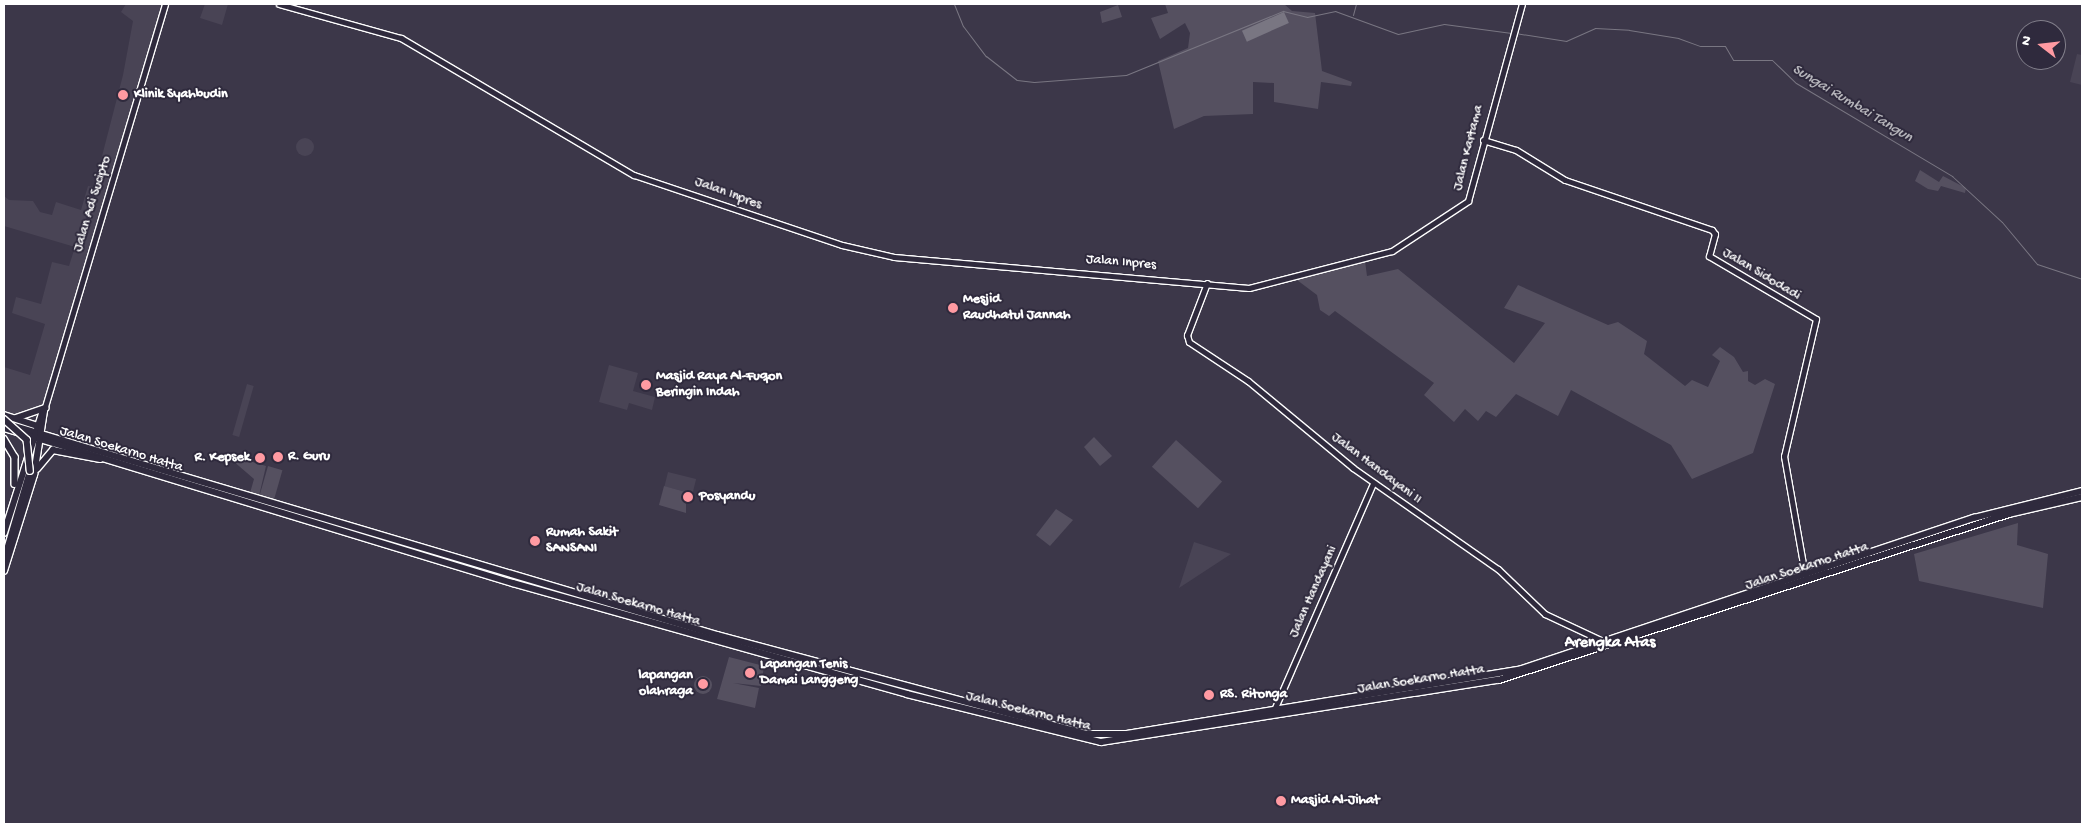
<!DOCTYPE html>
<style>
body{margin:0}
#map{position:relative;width:2086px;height:828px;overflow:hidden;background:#3c3749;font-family:"Gochi Hand",sans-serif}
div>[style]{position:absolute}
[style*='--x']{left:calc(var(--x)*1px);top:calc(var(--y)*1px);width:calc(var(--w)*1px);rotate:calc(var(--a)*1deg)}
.built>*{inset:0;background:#494455;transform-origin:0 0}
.round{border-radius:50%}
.green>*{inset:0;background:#555060;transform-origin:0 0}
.water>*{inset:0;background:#797682;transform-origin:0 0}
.stream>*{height:1px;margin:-0.5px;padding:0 0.5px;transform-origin:0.5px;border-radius:0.5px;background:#797682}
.roads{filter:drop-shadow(1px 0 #fff) drop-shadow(-1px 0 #fff) drop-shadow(0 1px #fff) drop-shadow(0 -1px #fff)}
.secondary>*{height:5px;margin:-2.5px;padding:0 2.5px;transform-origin:2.5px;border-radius:2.5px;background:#2f2a3d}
.primary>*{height:5.5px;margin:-2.75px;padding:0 2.75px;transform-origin:2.75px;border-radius:2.75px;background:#2f2a3d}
.bridges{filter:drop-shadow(1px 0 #fff) drop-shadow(-1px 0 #fff) drop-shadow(0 1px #fff) drop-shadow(0 -1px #fff)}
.primary-bridge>*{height:5.5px;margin:-2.75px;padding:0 2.75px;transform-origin:2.75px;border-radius:2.75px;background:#2f2a3d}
.dots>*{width:14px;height:14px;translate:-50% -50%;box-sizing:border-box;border:2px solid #2f2a3d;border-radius:50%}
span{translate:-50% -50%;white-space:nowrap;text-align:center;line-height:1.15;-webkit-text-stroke:4px #2f2a3d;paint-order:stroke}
.poi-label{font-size:14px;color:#fff;font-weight:700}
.left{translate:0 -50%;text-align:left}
.right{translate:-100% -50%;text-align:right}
.street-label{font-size:14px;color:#fff}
.water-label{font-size:15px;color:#b5b4ba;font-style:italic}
.quarter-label{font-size:16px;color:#fff;font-weight:700}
.frame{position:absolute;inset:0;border:5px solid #fff;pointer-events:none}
.north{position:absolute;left:2016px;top:20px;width:50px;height:50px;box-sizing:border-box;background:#2f2a3d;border:1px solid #827f8b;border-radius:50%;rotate:286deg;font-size:14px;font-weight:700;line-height:20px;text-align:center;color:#fff}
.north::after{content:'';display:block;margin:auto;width:18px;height:22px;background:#ff9aa2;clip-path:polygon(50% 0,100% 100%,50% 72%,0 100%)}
</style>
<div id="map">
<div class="built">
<div style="clip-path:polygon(126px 4px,163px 4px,44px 404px,17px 417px,4px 413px,4px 367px,30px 375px,45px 324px,12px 313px,16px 297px,41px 304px,52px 262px,69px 266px,75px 247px,4px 226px,4px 196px,9px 200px,33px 201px,40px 212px,52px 215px,56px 202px,81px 210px,88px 186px,94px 187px,123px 75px,133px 21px,121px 12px)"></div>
<div style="clip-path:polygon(205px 4px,228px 4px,222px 25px,200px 18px)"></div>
<div style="clip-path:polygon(2077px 54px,2082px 55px,2082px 85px,2070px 82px)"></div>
<div class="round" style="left:296px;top:138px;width:18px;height:18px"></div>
<div style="clip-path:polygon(609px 365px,638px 373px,633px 391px,655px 397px,652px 410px,629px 403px,627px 410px,599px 402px)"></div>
<div style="left:247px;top:384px;width:7px;height:53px;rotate:16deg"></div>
<div style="left:668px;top:472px;width:29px;height:15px;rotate:14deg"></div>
<div style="clip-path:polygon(1194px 542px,1231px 554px,1179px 588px)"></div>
</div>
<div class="green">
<div style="clip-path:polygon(1165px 4px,1284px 4px,1292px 11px,1315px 13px,1322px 71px,1352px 82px,1351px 86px,1321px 82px,1318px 109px,1274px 102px,1274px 83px,1253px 82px,1253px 114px,1204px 116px,1174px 129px,1158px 61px,1188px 48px,1190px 33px,1185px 23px,1160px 39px,1151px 18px,1168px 13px)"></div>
<div style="clip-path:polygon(1118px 5px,1122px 17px,1102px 23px,1100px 12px)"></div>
<div style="clip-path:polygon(1920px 170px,1939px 182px,1943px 176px,1966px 188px,1965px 193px,1941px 186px,1938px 191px,1928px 189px,1915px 181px)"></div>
<div style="clip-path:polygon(1365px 261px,1367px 276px,1398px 269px,1514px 363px,1545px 323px,1504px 308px,1518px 285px,1608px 325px,1618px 322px,1647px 341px,1644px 354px,1685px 386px,1692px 380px,1708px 387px,1720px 361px,1712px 355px,1720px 347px,1734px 357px,1743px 372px,1748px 371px,1748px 381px,1755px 385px,1765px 379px,1775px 384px,1753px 453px,1692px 479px,1671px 445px,1571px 390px,1558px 416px,1516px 394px,1496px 417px,1486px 411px,1478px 421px,1465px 409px,1454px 422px,1424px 395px,1434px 383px,1335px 311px,1329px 316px,1320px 310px,1317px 295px,1297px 280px)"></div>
<div style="clip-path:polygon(1094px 437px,1112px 456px,1100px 466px,1084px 447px)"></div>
<div style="left:1176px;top:440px;width:62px;height:36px;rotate:42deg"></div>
<div style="clip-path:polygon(225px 454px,266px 466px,259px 496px,250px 493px,254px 479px)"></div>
<div style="left:268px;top:466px;width:15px;height:32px;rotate:16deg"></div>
<div style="clip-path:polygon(664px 486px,686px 492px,686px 513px,659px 505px)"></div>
<div style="clip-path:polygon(1056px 509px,1073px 520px,1050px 546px,1036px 535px)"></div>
<div style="clip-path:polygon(2018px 523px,2017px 545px,2048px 554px,2043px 608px,1919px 581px,1914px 554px)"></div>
<div style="clip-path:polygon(729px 657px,764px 666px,761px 686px,733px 683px,759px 688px,755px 708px,717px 699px)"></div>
<div class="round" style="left:694px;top:676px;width:18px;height:18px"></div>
</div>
<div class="water">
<div style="left:1284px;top:12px;width:12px;height:46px;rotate:66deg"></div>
</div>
<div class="stream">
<div style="--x:954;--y:4;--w:24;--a:68"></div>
<div style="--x:963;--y:26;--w:38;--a:53"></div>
<div style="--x:986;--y:56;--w:39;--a:38"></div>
<div style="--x:1017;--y:80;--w:17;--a:7"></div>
<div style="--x:1034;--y:82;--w:92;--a:-4.4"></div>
<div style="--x:1126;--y:75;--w:170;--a:-22.2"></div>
<div style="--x:1283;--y:11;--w:25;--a:14"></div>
<div style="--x:1307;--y:17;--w:29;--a:-12"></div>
<div style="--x:1335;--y:11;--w:67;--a:20.1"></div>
<div style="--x:1398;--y:34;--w:47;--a:-12.3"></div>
<div style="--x:1444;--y:24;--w:68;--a:7.7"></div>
<div style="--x:1353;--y:15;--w:11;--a:-75"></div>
<div style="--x:1515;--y:33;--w:52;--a:8.9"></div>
<div style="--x:1566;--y:41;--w:32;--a:-24"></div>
<div style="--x:1595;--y:28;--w:34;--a:3"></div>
<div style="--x:1629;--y:30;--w:50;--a:9.3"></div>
<div style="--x:1678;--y:38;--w:23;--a:20"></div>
<div style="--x:1700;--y:46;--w:25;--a:0"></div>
<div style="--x:1725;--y:46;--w:16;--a:60"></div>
<div style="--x:1733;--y:60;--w:39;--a:0"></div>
<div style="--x:1772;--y:60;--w:33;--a:44"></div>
<div style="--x:1796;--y:83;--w:182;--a:30.8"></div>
<div style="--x:1952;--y:176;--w:68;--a:42.6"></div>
<div style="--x:2002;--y:222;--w:55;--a:50.2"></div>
<div style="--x:2037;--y:264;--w:47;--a:18.4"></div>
</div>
<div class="roads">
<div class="secondary">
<div style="--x:279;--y:4;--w:127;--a:15.6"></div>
<div style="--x:401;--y:38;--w:270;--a:30.5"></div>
<div style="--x:634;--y:175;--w:219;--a:18.6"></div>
<div style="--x:842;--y:245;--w:53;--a:13"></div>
<div style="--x:894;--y:257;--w:356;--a:5"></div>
<div style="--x:1249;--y:288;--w:148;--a:-14.5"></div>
<div style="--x:1392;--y:251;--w:91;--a:-33.3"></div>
<div style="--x:1468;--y:201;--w:204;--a:-74.7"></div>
<div style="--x:1483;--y:140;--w:34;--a:17"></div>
<div style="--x:1516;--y:150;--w:57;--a:31.5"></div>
<div style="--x:1565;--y:180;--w:155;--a:18.8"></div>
<div style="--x:1712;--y:230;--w:5;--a:53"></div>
<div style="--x:1715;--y:234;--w:23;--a:105"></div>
<div style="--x:1709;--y:256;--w:124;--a:30.5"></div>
<div style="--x:1816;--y:319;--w:141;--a:103.1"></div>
<div style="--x:1784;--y:456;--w:121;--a:80"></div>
<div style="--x:1207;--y:283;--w:56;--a:111"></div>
<div style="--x:1187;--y:335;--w:7;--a:74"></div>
<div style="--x:1189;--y:342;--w:71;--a:33.5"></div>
<div style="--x:1248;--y:381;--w:136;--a:39.6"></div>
<div style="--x:1353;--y:468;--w:177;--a:34.9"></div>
<div style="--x:1498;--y:569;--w:65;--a:43.8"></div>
<div style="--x:1545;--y:614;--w:66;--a:25"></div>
<div style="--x:44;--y:410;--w:424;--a:-73.4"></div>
<div style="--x:1274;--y:710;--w:248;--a:-66.4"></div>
</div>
<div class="primary">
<div style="--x:4;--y:415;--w:38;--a:18"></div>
<div style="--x:16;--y:418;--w:31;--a:-19"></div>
<div style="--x:4;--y:423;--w:744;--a:16.56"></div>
<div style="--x:717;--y:635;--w:383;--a:15"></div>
<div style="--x:1087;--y:734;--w:40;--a:0"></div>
<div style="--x:1127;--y:734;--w:400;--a:-9.3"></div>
<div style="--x:1522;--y:669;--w:477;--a:-18.5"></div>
<div style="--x:1974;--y:518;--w:111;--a:-14"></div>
<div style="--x:4;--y:428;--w:532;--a:16.94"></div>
<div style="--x:513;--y:583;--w:409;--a:15.7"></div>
<div style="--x:907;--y:694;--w:200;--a:13.9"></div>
<div style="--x:1101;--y:742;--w:403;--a:-8.9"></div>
<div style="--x:1499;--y:680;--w:536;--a:-18.03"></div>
<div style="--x:2009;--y:514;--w:75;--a:-13.1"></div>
<div style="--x:4;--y:439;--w:21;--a:59"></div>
<div style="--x:15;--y:457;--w:27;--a:90"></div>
<div style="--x:37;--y:469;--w:25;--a:-50"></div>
<div style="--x:53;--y:450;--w:48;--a:10.8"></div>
<div style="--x:4;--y:533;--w:125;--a:-72.3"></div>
<div style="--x:4;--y:560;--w:93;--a:-73.7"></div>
<div style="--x:4;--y:571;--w:101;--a:-72.6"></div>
<div style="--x:34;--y:475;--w:65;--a:-81.1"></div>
</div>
</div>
<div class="bridges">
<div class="primary-bridge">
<div style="--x:4;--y:419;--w:31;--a:42"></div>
<div style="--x:27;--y:440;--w:31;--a:84"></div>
</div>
</div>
<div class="dots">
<div style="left:123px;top:95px;background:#ff9aa2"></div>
<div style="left:953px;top:308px;background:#ff9aa2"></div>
<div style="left:646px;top:385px;background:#ff9aa2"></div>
<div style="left:278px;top:457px;background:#ff9aa2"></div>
<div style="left:260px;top:458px;background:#ff9aa2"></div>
<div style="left:688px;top:497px;background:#ff9aa2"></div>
<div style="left:535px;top:541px;background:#ff9aa2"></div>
<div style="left:750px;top:673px;background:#ff9aa2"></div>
<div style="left:703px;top:684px;background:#ff9aa2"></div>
<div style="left:1209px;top:695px;background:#ff9aa2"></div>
<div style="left:1281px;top:801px;background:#ff9aa2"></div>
</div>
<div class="poi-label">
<span class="left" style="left:134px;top:95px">Klinik Syahbudin</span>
<span class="left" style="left:963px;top:308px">Mesjid<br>Raudhatul Jannah</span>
<span class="left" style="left:656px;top:385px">Masjid Raya Al-Fuqon<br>Beringin Indah</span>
<span class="left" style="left:288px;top:457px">R. Guru</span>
<span class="right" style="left:250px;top:458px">R. Kepsek</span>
<span class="left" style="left:699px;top:497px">Posyandu</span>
<span class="left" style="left:546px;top:541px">Rumah Sakit<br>SANSANI</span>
<span class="left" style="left:760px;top:673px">Lapangan Tenis<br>Damai Langgeng</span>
<span class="right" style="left:693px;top:684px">lapangan<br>olahraga</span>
<span class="left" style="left:1220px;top:695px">RS. Ritonga</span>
<span class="left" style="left:1291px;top:801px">Masjid Al-Jihat</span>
</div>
<div class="street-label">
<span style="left:1469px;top:148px;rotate:-76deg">Jalan Kartama</span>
<span style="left:728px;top:194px;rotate:20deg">Jalan Inpres</span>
<span style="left:93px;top:204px;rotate:-73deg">Jalan Adi Sucipto</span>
<span style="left:1121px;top:263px;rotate:5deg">Jalan Inpres</span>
<span style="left:1761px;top:275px;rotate:31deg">Jalan Sidodadi</span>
<span style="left:121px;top:450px;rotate:17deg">Jalan Soekarno Hatta</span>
<span style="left:1376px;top:469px;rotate:37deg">Jalan Handayani II</span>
<span style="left:1807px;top:567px;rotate:-18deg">Jalan Soekarno Hatta</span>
<span style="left:1314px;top:592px;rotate:-66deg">Jalan Handayani</span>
<span style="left:638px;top:605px;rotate:16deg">Jalan Soekarno Hatta</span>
<span style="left:1421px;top:680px;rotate:-9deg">Jalan Soekarno Hatta</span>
<span style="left:1028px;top:712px;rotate:14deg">Jalan Soekarno Hatta</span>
</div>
<div class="water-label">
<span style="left:1852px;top:104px;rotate:31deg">Sungai Rumbai Tangun</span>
</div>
<div class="quarter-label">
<span style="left:1610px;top:644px">Arengka Atas</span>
</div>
<div class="frame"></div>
<div class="north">N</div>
</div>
